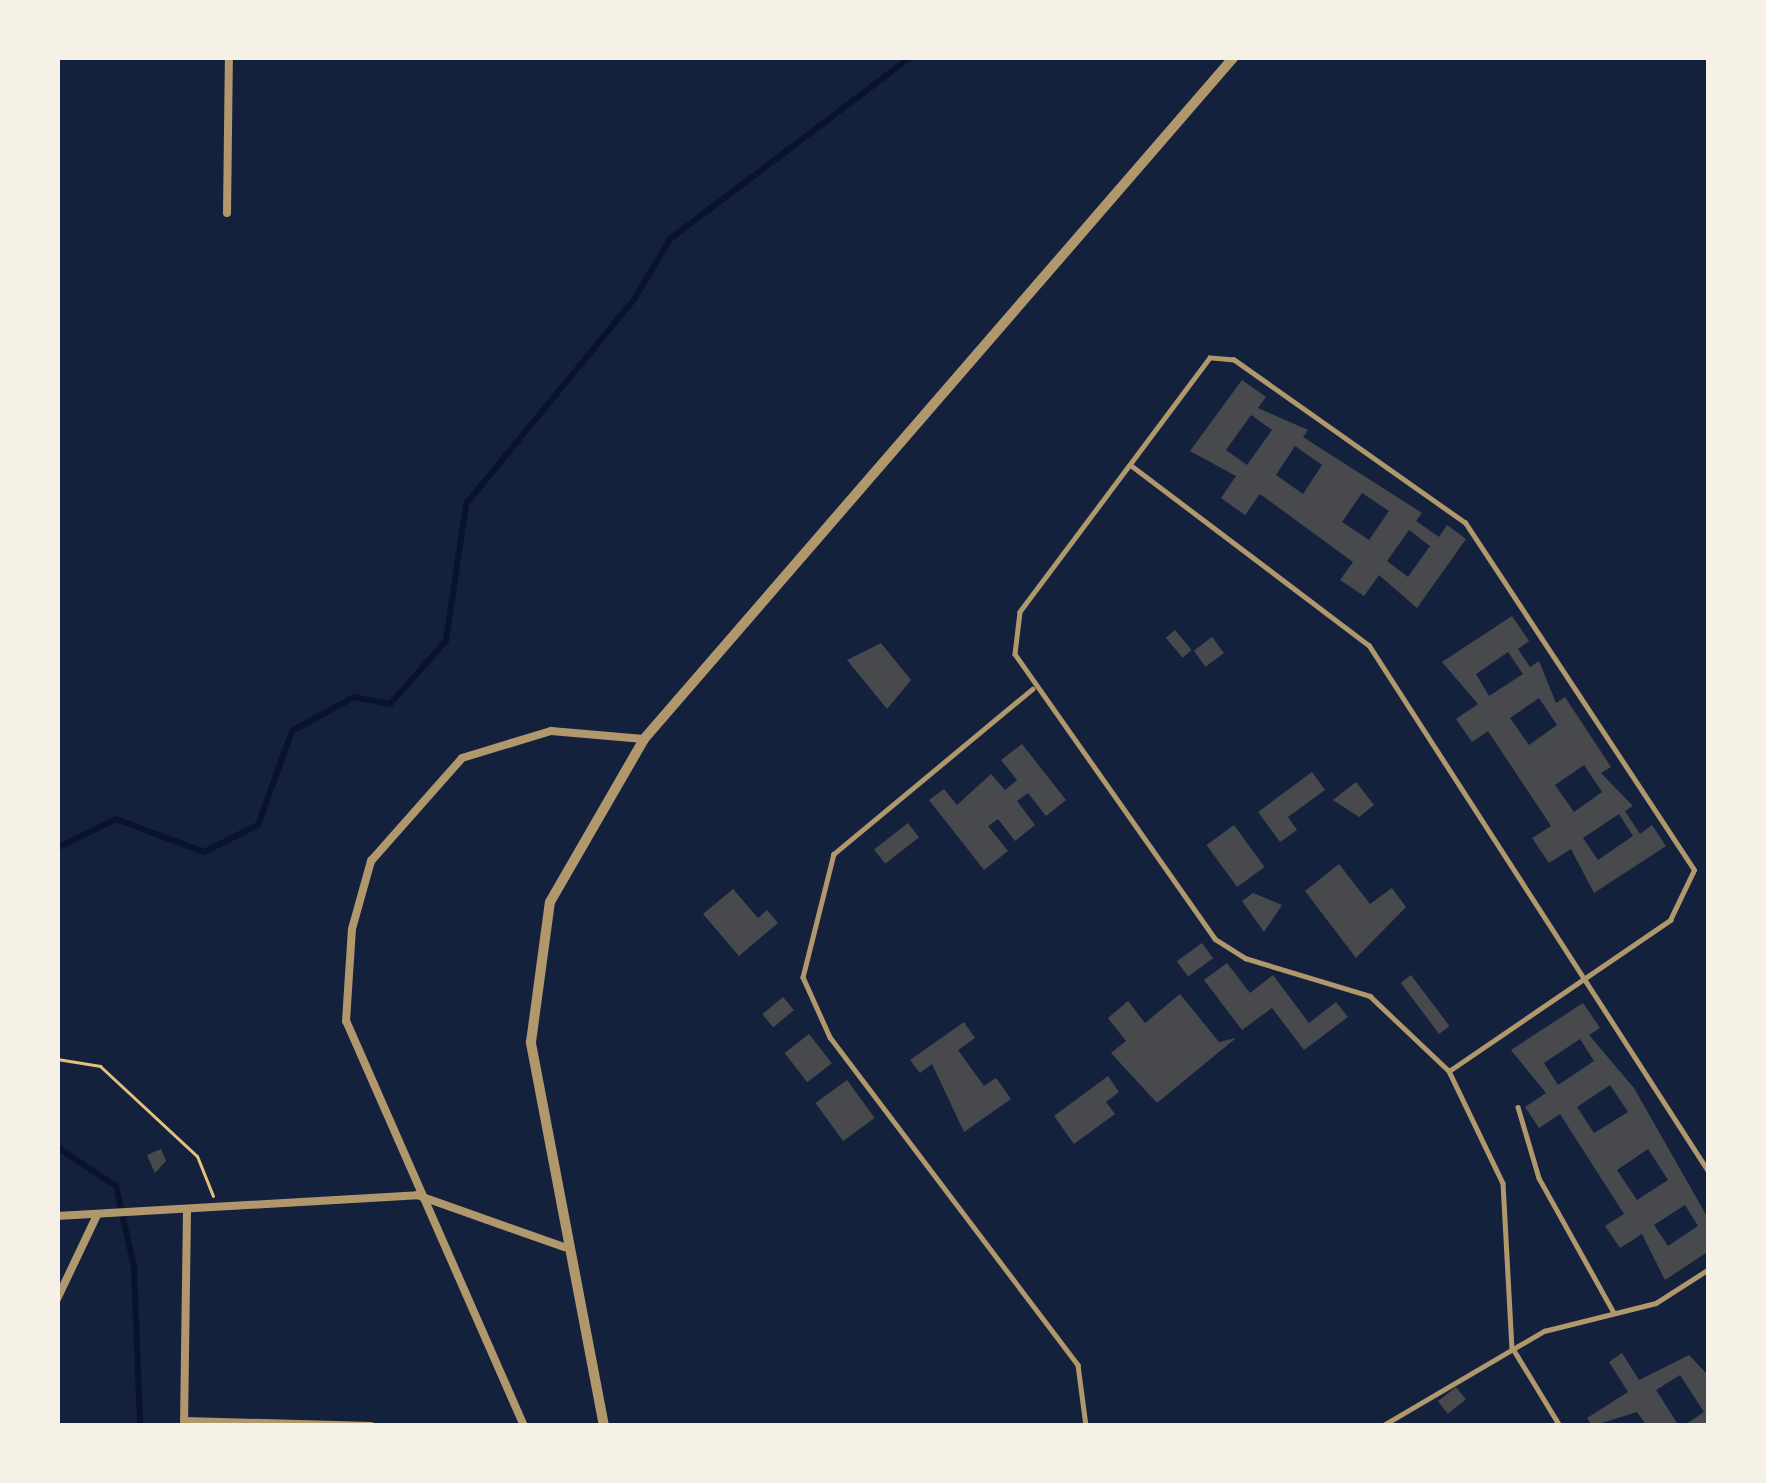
<!DOCTYPE html>
<style>
body{margin:0}
#map{position:relative;width:1766px;height:1483px;overflow:hidden;background:#14213d;font-family:Rubik,sans-serif}
div>[style]{position:absolute}
[style*='--x']{left:calc(var(--x)*1px);top:calc(var(--y)*1px);width:calc(var(--w)*1px);rotate:calc(var(--a)*1deg)}
.stream>*{height:6px;margin:-3px;padding:0 3px;transform-origin:3px;border-radius:3px;background:#0b132b}
.building>*{inset:0;background:#48494c;transform-origin:0 0}
.path>*{height:3px;margin:-1.5px;padding:0 1.5px;transform-origin:1.5px;border-radius:1.5px;background:#e5c07b}
.service>*{height:4.5px;margin:-2.25px;padding:0 2.25px;transform-origin:2.25px;border-radius:2.25px;background:#b1986c}
.minor>*{height:8px;margin:-4px;padding:0 4px;transform-origin:4px;border-radius:4px;background:#b1986c}
.tertiary>*{height:10px;margin:-5px;padding:0 5px;transform-origin:5px;border-radius:5px;background:#b1986c}
span{translate:-50% -50%;white-space:nowrap;text-align:center;line-height:1.15;-webkit-text-stroke:9px #f6f1e7;paint-order:stroke}
.frame{position:absolute;inset:0;border:60px solid #f6f1e7;pointer-events:none}
</style>
<div id="map">
<div class="stream">
<div style="--x:57;--y:848;--w:66;--a:-26.2"></div>
<div style="--x:116;--y:819;--w:94;--a:20.6"></div>
<div style="--x:204;--y:852;--w:60;--a:-26.6"></div>
<div style="--x:258;--y:825;--w:100;--a:-70.1"></div>
<div style="--x:292;--y:731;--w:71;--a:-28.7"></div>
<div style="--x:354;--y:697;--w:37;--a:11"></div>
<div style="--x:390;--y:704;--w:84;--a:-48.4"></div>
<div style="--x:446;--y:641;--w:138;--a:-81.7"></div>
<div style="--x:466;--y:504;--w:266;--a:-50.6"></div>
<div style="--x:635;--y:298;--w:69;--a:-59.3"></div>
<div style="--x:670;--y:239;--w:302;--a:-37.1"></div>
<div style="--x:57;--y:1147;--w:71;--a:33.5"></div>
<div style="--x:116;--y:1186;--w:83;--a:77.5"></div>
<div style="--x:134;--y:1267;--w:159;--a:87.8"></div>
</div>
<div class="building">
<div style="clip-path:polygon(evenodd,1242px 380px,1266px 397px,1258px 408px,1308px 430px,1303px 437px,1422px 513px,1416px 521px,1439px 537px,1447px 525px,1466px 539px,1417px 608px,1379px 575px,1364px 596px,1340px 580px,1353px 562px,1260px 494px,1245px 515px,1221px 498px,1236px 476px,1190px 451px,1242px 380px,1251px 415px,1272px 430px,1247px 465px,1226px 450px,1251px 415px,1242px 380px,1295px 446px,1322px 465px,1303px 494px,1276px 475px,1295px 446px,1242px 380px,1362px 493px,1389px 511px,1369px 540px,1342px 522px,1362px 493px,1242px 380px,1409px 530px,1430px 546px,1408px 577px,1387px 561px,1409px 530px)"></div>
<div style="clip-path:polygon(evenodd,1512px 616px,1529px 641px,1518px 649px,1530px 667px,1539px 661px,1556px 703px,1565px 697px,1611px 767px,1601px 773px,1633px 806px,1625px 811px,1640px 834px,1652px 825px,1666px 846px,1594px 893px,1571px 849px,1549px 863px,1532px 838px,1551px 826px,1488px 731px,1472px 742px,1456px 719px,1478px 704px,1442px 662px,1512px 616px,1508px 652px,1523px 674px,1489px 696px,1476px 674px,1508px 652px,1512px 616px,1539px 698px,1557px 725px,1529px 745px,1510px 718px,1539px 698px,1512px 616px,1584px 765px,1602px 792px,1574px 812px,1555px 785px,1584px 765px,1512px 616px,1619px 814px,1633px 836px,1598px 860px,1583px 838px,1619px 814px)"></div>
<div style="left:1175px;top:630px;width:26px;height:12px;rotate:50deg"></div>
<div style="left:1212px;top:637px;width:20px;height:23px;rotate:53deg"></div>
<div style="clip-path:polygon(881px 643px,911px 680px,887px 709px,847px 660px)"></div>
<div style="clip-path:polygon(1022px 744px,1066px 800px,1046px 816px,1028px 793px,1017px 801px,1035px 825px,1015px 841px,998px 819px,988px 826px,1008px 851px,984px 870px,929px 800px,944px 789px,957px 805px,991px 774px,1005px 790px,1017px 780px,1001px 760px)"></div>
<div style="clip-path:polygon(1312px 772px,1325px 790px,1288px 817px,1297px 830px,1280px 842px,1258px 812px)"></div>
<div style="clip-path:polygon(1356px 782px,1374px 805px,1359px 817px,1333px 800px)"></div>
<div style="left:908px;top:823px;width:18px;height:43px;rotate:52deg"></div>
<div style="left:1234px;top:825px;width:52px;height:34px;rotate:54deg"></div>
<div style="clip-path:polygon(1339px 864px,1370px 904px,1392px 888px,1406px 907px,1356px 958px,1305px 891px)"></div>
<div style="clip-path:polygon(733px 889px,758px 918px,767px 910px,778px 923px,739px 956px,703px 914px)"></div>
<div style="clip-path:polygon(1253px 893px,1282px 905px,1264px 932px,1242px 901px)"></div>
<div style="left:1202px;top:943px;width:19px;height:31px;rotate:54deg"></div>
<div style="clip-path:polygon(1227px 963px,1250px 993px,1273px 975px,1309px 1023px,1336px 1002px,1348px 1017px,1304px 1050px,1272px 1008px,1242px 1030px,1204px 980px)"></div>
<div style="left:1411px;top:975px;width:64px;height:13px;rotate:53deg"></div>
<div style="clip-path:polygon(1180px 994px,1219px 1042px,1236px 1038px,1157px 1103px,1111px 1053px,1126px 1041px,1108px 1018px,1128px 1001px,1145px 1023px)"></div>
<div style="left:783px;top:997px;width:17px;height:27px;rotate:50deg"></div>
<div style="clip-path:polygon(evenodd,1583px 1003px,1600px 1028px,1589px 1035px,1634px 1088px,1709px 1220px,1709px 1251px,1665px 1280px,1642px 1234px,1620px 1248px,1605px 1226px,1624px 1214px,1560px 1114px,1539px 1128px,1525px 1107px,1546px 1093px,1511px 1050px,1583px 1003px,1580px 1039px,1594px 1061px,1558px 1085px,1544px 1063px,1580px 1039px,1583px 1003px,1610px 1085px,1628px 1112px,1594px 1133px,1577px 1107px,1610px 1085px,1583px 1003px,1648px 1149px,1668px 1180px,1637px 1200px,1617px 1170px,1648px 1149px,1583px 1003px,1685px 1205px,1698px 1226px,1668px 1246px,1654px 1225px,1685px 1205px)"></div>
<div style="clip-path:polygon(964px 1022px,975px 1038px,958px 1050px,984px 1086px,996px 1078px,1011px 1099px,964px 1132px,932px 1064px,920px 1073px,910px 1060px)"></div>
<div style="left:809px;top:1034px;width:37px;height:31px;rotate:52deg"></div>
<div style="clip-path:polygon(1108px 1076px,1119px 1092px,1106px 1102px,1115px 1114px,1074px 1144px,1054px 1116px)"></div>
<div style="left:847px;top:1080px;width:47px;height:39px;rotate:54deg"></div>
<div style="clip-path:polygon(161px 1149px,166px 1161px,155px 1173px,147px 1155px)"></div>
<div style="clip-path:polygon(1622px 1353px,1639px 1380px,1689px 1355px,1709px 1376px,1709px 1423px,1683px 1426px,1704px 1412px,1680px 1375px,1656px 1390px,1679px 1426px,1647px 1426px,1637px 1412px,1592px 1426px,1587px 1418px,1628px 1392px,1609px 1362px)"></div>
<div style="left:1456px;top:1387px;width:16px;height:23px;rotate:52deg"></div>
</div>
<div class="path">
<div style="--x:57;--y:1059;--w:44;--a:9.2"></div>
<div style="--x:100;--y:1066;--w:132;--a:42.9"></div>
<div style="--x:197;--y:1156;--w:43;--a:68.2"></div>
</div>
<div class="service">
<div style="--x:1132;--y:466;--w:297;--a:37.1"></div>
<div style="--x:1369;--y:645;--w:627;--a:57.17"></div>
<div style="--x:1033;--y:689;--w:259;--a:140.3"></div>
<div style="--x:834;--y:854;--w:127;--a:104.1"></div>
<div style="--x:803;--y:977;--w:66;--a:65.8"></div>
<div style="--x:830;--y:1037;--w:411;--a:52.9"></div>
<div style="--x:1078;--y:1365;--w:62;--a:82.5"></div>
<div style="--x:1449;--y:1071;--w:268;--a:-34.3"></div>
<div style="--x:1670;--y:920;--w:55;--a:-64.4"></div>
<div style="--x:1694;--y:870;--w:416;--a:-123.4"></div>
<div style="--x:1465;--y:523;--w:283;--a:-144.8"></div>
<div style="--x:1234;--y:360;--w:24;--a:-175"></div>
<div style="--x:1210;--y:358;--w:317;--a:126.8"></div>
<div style="--x:1020;--y:612;--w:42;--a:96.8"></div>
<div style="--x:1015;--y:654;--w:348;--a:54.9"></div>
<div style="--x:1215;--y:939;--w:36;--a:32"></div>
<div style="--x:1245;--y:958;--w:131;--a:16.9"></div>
<div style="--x:1370;--y:996;--w:109;--a:43.5"></div>
<div style="--x:1449;--y:1071;--w:124;--a:64.3"></div>
<div style="--x:1503;--y:1183;--w:164;--a:86.9"></div>
<div style="--x:1512;--y:1347;--w:92;--a:58.7"></div>
<div style="--x:1518;--y:1107;--w:74;--a:73.5"></div>
<div style="--x:1539;--y:1178;--w:154;--a:60.9"></div>
<div style="--x:1140;--y:1426;--w:88;--a:0"></div>
<div style="--x:1382;--y:1426;--w:188;--a:-30.4"></div>
<div style="--x:1544;--y:1331;--w:115;--a:-14"></div>
<div style="--x:1656;--y:1303;--w:63;--a:-32.7"></div>
</div>
<div class="minor">
<div style="--x:227;--y:213;--w:156;--a:-89.3"></div>
<div style="--x:57;--y:1216;--w:361;--a:-3.3"></div>
<div style="--x:417;--y:1195;--w:156;--a:19.5"></div>
<div style="--x:57;--y:1299;--w:93;--a:-64.5"></div>
<div style="--x:184;--y:1421;--w:187;--a:1.5"></div>
<div style="--x:184;--y:1426;--w:214;--a:-89.2"></div>
<div style="--x:524;--y:1426;--w:442;--a:-113.7"></div>
<div style="--x:346;--y:1021;--w:92;--a:-86.3"></div>
<div style="--x:352;--y:929;--w:71;--a:-74.4"></div>
<div style="--x:371;--y:861;--w:137;--a:-48.5"></div>
<div style="--x:462;--y:758;--w:93;--a:-16.9"></div>
<div style="--x:551;--y:731;--w:93;--a:4.9"></div>
</div>
<div class="tertiary">
<div style="--x:604;--y:1426;--w:391;--a:-100.8"></div>
<div style="--x:531;--y:1042;--w:141;--a:-82.3"></div>
<div style="--x:550;--y:902;--w:188;--a:-60"></div>
<div style="--x:644;--y:739;--w:902;--a:-49.14"></div>
</div>
<div class="frame"></div>
</div>
